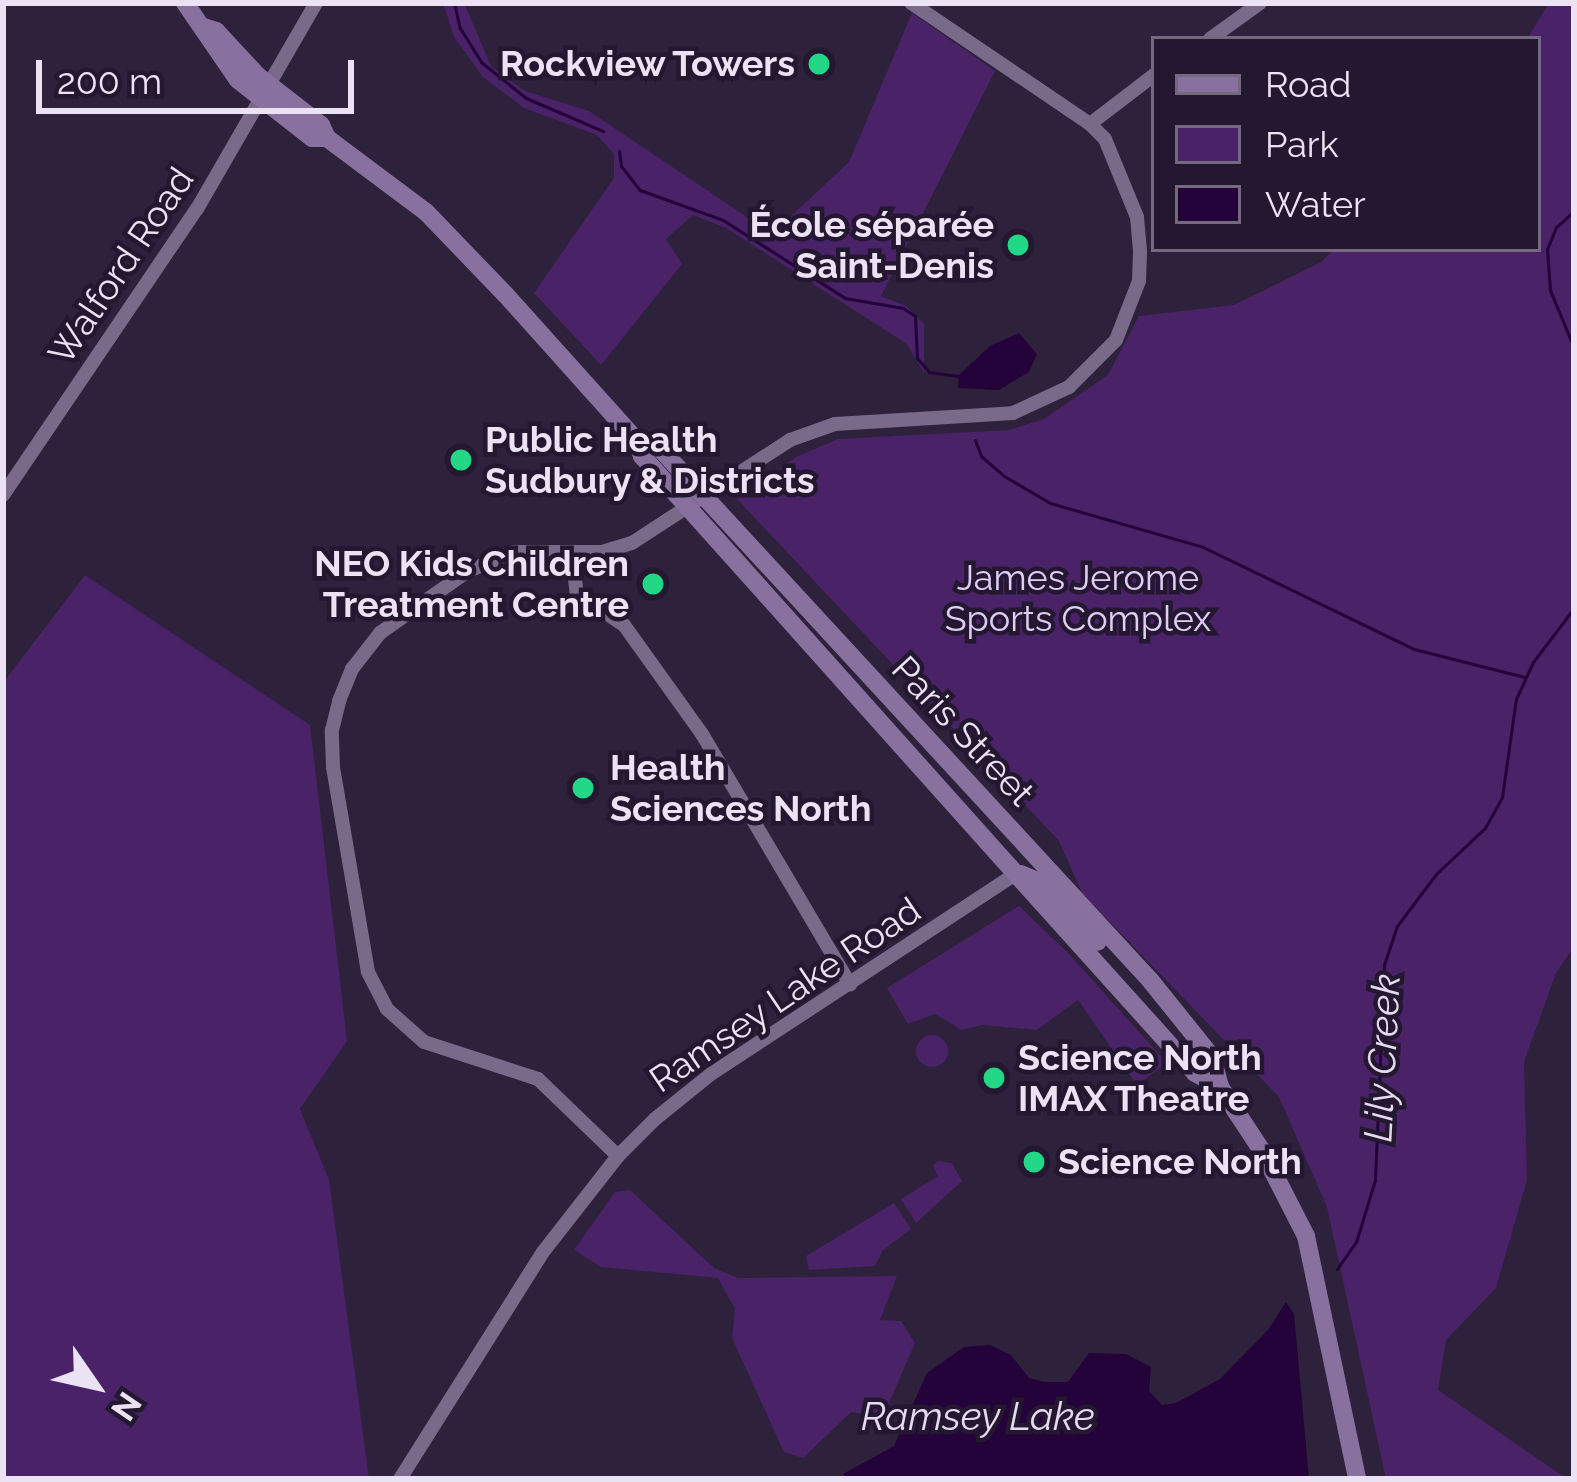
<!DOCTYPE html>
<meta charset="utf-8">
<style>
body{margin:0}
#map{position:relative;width:1577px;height:1482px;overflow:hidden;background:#2e213b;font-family:Raleway,sans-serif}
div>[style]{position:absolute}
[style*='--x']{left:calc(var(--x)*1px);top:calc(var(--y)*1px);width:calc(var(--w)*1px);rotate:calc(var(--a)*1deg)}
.green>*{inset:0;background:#492268}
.round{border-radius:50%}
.water>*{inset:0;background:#24023a}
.stream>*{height:3px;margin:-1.5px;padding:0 1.5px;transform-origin:1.5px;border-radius:1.5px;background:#24023a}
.minor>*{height:14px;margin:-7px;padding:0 7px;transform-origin:7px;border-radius:7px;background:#786a88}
.major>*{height:18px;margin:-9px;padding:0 9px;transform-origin:9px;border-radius:9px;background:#88719f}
.dots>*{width:33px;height:33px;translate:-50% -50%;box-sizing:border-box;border:6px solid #241830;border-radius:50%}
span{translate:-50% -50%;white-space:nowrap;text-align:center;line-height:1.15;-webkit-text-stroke:9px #241830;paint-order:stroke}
.poi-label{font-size:36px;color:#ebe3f4;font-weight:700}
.right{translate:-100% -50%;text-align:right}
.left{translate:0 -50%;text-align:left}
.street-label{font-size:36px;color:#ebe3f4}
.park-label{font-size:36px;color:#e1ccf7}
.water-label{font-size:39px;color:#e5daf0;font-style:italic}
.frame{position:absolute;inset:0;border:6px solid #ebe3f4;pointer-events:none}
.legend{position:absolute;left:1151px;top:36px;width:390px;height:216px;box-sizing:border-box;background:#241830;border:3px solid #74697e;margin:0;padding:15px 21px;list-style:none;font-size:36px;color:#ebe3f4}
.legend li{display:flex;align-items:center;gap:24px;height:60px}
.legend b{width:60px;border:3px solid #74697e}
.north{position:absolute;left:36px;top:1326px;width:120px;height:120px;-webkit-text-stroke:9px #241830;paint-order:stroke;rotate:124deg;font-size:33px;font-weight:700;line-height:48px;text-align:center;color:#ebe3f4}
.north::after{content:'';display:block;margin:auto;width:42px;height:54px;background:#ebe3f4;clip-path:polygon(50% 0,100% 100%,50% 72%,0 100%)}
.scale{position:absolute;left:36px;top:60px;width:318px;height:54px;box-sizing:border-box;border:6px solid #ebe3f4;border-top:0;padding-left:15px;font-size:36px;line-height:42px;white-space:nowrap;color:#ebe3f4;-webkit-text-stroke:9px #241830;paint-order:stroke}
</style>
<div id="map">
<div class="green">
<div style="clip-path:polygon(443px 3px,464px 3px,491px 66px,525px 91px,589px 111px,772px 234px,849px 162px,912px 13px,995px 71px,881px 296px,906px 306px,924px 324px,924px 373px,907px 344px,726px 228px,693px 215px,666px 239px,682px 264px,601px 365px,534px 293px,614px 178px,614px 154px,597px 135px,524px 108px,483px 77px,454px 37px)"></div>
<div style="clip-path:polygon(1549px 3px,1574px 4px,1574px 947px,1556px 973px,1524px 1062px,1527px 1180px,1496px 1288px,1446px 1340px,1438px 1390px,1567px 1479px,1386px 1479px,1327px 1207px,1279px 1097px,1082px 893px,1059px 841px,737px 499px,796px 457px,838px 439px,1009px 430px,1044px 419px,1108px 375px,1139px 316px,1234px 305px,1321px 262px,1335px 249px,1538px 249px,1538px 39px,1527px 39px)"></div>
<div style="clip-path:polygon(85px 575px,310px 725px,347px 1041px,300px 1109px,329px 1180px,369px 1479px,3px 1479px,3px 683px)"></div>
<div style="clip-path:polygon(1019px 906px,1069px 954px,1167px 1063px,1137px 1085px,1078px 1000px,1037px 1030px,982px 1025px,962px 1030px,935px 1014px,908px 1024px,887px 988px)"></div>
<div class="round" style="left:916px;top:1035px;width:32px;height:32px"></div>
<div style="clip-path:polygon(938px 1161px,952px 1163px,962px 1181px,916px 1223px,901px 1199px,938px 1176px,933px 1166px)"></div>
<div style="clip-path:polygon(630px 1190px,714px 1268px,738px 1278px,897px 1276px,880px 1320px,901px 1321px,915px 1343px,883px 1417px,851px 1412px,803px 1458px,784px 1452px,732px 1338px,735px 1309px,718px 1278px,601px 1267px,574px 1250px,615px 1192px)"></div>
<div style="clip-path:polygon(894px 1203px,911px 1229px,883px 1250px,875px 1266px,809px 1270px,806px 1256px)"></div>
</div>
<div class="water">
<div style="clip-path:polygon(1019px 333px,1037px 354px,1029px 372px,999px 390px,958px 388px,959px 375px,990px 346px)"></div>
<div style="clip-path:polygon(1286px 1302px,1294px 1314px,1309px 1479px,847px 1479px,843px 1474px,894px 1446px,927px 1373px,964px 1347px,990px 1345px,1011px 1355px,1029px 1378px,1044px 1382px,1068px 1382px,1089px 1353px,1126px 1354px,1151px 1367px,1149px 1391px,1162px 1405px,1176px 1403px,1220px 1379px,1268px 1330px)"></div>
</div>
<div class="stream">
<div style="--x:454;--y:3;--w:26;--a:77"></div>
<div style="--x:460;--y:28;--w:40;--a:58"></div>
<div style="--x:481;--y:62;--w:58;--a:38.7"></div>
<div style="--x:526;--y:98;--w:84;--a:23.2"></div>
<div style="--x:619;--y:151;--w:15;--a:82"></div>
<div style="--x:621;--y:166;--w:31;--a:52"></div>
<div style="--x:640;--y:190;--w:88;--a:19.9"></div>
<div style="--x:723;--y:220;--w:145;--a:32.6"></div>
<div style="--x:845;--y:298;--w:59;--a:9.8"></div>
<div style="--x:903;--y:308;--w:14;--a:34"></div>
<div style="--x:915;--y:316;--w:42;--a:87.3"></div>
<div style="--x:917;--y:358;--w:18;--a:49"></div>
<div style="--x:929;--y:372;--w:29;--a:8"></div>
<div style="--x:1574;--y:211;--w:24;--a:138"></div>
<div style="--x:1556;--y:227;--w:24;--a:112"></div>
<div style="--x:1547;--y:249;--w:41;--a:85.8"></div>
<div style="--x:1550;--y:290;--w:63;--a:67.5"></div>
<div style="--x:975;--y:440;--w:17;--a:69"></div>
<div style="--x:981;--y:456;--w:30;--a:41"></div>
<div style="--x:1004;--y:476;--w:53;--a:30.4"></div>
<div style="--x:1050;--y:503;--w:159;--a:16"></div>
<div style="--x:1203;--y:547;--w:234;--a:25.8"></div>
<div style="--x:1414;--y:649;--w:114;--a:14.2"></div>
<div style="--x:1337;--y:1269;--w:33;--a:-55"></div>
<div style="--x:1356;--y:1242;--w:65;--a:-73"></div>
<div style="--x:1375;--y:1180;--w:215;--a:-87.6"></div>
<div style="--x:1384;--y:965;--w:41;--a:-71.6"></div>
<div style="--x:1397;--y:926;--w:65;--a:-53.1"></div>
<div style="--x:1436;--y:874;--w:67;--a:-43.2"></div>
<div style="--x:1485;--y:828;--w:35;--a:-61"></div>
<div style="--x:1502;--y:797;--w:99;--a:-81.9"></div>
<div style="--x:1516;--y:699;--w:41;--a:-65.3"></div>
<div style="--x:1533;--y:662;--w:68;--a:-52.8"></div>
</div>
<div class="minor">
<div style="--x:1210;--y:39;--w:62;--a:-35.8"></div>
<div style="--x:1090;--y:124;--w:81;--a:-37.4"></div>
<div style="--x:3;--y:495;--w:346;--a:-55.9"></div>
<div style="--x:197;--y:209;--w:238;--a:-60"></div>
<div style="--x:572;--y:555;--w:39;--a:83"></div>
<div style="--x:577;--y:594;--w:56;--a:33.4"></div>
<div style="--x:624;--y:625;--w:134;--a:54.4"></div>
<div style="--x:702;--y:734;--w:291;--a:59.4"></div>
<div style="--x:618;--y:1156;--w:111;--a:-136.1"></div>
<div style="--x:538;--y:1079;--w:120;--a:-162"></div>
<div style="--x:424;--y:1042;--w:50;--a:-138.3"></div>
<div style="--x:387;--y:1009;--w:42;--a:-117.2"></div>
<div style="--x:368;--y:972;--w:208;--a:-99.7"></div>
<div style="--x:333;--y:767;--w:37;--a:-92"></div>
<div style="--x:332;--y:730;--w:30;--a:-76"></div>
<div style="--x:339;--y:701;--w:35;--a:-68"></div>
<div style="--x:352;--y:669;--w:46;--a:-52.1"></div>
<div style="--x:380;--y:633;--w:108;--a:-35.2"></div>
<div style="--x:468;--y:571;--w:50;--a:-22.4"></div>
<div style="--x:514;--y:552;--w:88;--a:0"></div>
<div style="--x:602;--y:552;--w:31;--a:-17"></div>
<div style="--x:632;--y:543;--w:189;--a:-33.1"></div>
<div style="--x:790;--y:440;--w:48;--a:-19.6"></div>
<div style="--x:835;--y:424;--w:178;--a:-3.5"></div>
<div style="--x:1013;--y:413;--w:62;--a:-24.9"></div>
<div style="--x:1069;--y:387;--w:66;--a:-45"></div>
<div style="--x:1116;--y:340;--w:63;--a:-68.7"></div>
<div style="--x:1139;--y:281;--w:30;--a:-88"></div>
<div style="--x:1140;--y:251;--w:34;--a:-95"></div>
<div style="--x:1137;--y:217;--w:84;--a:-112.3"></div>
<div style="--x:1105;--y:139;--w:21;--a:-135"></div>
<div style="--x:1090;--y:124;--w:216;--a:-145.9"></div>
<div style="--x:400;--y:1479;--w:268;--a:-57.8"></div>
<div style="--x:543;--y:1252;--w:122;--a:-52"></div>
<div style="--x:618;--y:1156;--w:52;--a:-45"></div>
<div style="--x:655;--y:1119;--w:72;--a:-38.8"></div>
<div style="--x:711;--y:1074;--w:365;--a:-33.3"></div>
</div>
<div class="major">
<div style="--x:185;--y:3;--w:93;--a:55.5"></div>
<div style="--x:238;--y:80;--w:94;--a:38.1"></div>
<div style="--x:312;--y:138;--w:15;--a:0"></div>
<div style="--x:204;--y:27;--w:13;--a:18"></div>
<div style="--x:216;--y:31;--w:62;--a:47"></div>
<div style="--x:258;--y:76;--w:80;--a:37.9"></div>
<div style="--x:321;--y:125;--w:14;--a:65"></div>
<div style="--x:327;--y:138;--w:124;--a:36.8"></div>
<div style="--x:426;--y:212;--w:114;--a:46.1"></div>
<div style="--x:505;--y:294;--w:198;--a:48.1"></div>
<div style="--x:637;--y:441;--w:16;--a:72"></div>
<div style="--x:642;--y:456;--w:561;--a:48.18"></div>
<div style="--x:1016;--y:874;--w:268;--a:48"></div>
<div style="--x:1195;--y:1073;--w:29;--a:29"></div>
<div style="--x:637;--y:441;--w:18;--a:6"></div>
<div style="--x:655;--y:443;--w:730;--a:47.33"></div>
<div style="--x:1150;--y:980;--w:99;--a:51.2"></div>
<div style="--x:1212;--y:1057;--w:31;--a:75"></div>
<div style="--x:1220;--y:1087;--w:80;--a:56.7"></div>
<div style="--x:1264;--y:1154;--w:92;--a:62.9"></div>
<div style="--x:1306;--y:1236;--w:248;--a:78.1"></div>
<div style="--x:1021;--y:874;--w:23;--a:23"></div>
<div style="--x:1042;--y:883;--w:81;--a:46.5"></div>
</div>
<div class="dots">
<div style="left:819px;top:64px;background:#22d887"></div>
<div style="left:1018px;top:245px;background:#22d887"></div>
<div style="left:461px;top:460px;background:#22d887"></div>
<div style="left:653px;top:584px;background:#22d887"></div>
<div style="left:583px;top:788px;background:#22d887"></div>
<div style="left:994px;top:1078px;background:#22d887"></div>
<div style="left:1034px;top:1162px;background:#22d887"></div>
</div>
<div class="poi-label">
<span class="right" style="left:795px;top:64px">Rockview Towers</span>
<span class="right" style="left:994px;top:245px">École séparée<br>Saint-Denis</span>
<span class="left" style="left:485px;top:460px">Public Health<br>Sudbury &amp; Districts</span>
<span class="right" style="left:629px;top:584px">NEO Kids Children<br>Treatment Centre</span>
<span class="left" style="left:610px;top:788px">Health<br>Sciences North</span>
<span class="left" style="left:1018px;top:1078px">Science North<br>IMAX Theatre</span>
<span class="left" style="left:1058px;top:1162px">Science North</span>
</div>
<div class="street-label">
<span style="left:121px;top:266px;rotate:-56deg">Walford Road</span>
<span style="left:963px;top:731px;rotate:47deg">Paris Street</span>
<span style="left:785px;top:995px;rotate:-34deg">Ramsey Lake Road</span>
</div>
<div class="park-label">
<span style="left:1078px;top:598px">James Jerome<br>Sports Complex</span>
</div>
<div class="water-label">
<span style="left:1382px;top:1058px;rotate:-87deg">Lily Creek</span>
<span style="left:978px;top:1416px">Ramsey Lake</span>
</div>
<div class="frame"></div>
<ul class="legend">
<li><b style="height:15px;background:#88719f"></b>Road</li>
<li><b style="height:33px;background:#492268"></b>Park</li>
<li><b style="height:33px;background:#24023a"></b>Water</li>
</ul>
<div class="north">N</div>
<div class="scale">200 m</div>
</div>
